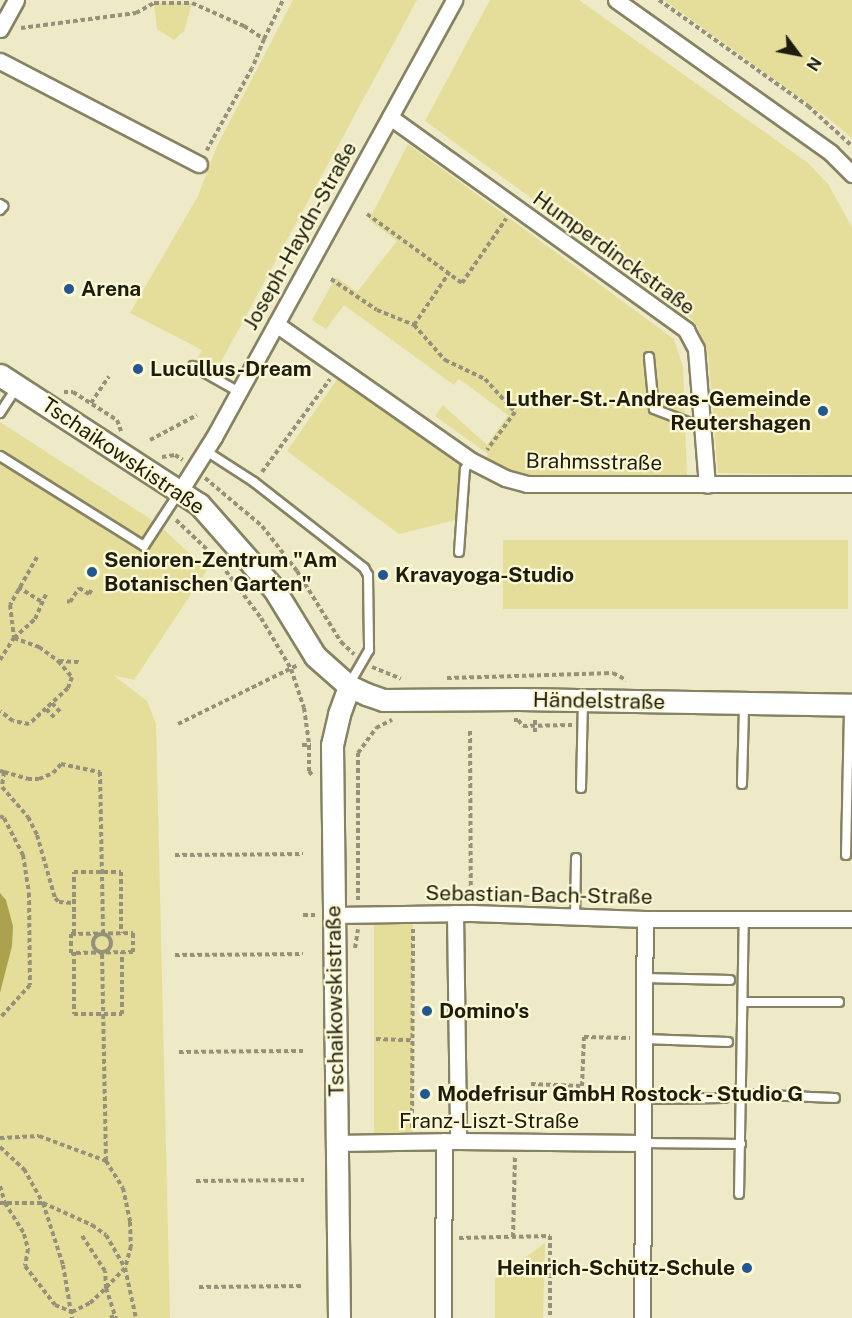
<!DOCTYPE html>
<meta charset="utf-8">
<style>
body{margin:0}
#map{position:relative;width:852px;height:1318px;overflow:hidden;background:#eeeac7;font-family:"Public Sans",sans-serif}
div>[style]{position:absolute}
[style*='--x']{left:calc(var(--x)*1px);top:calc(var(--y)*1px);width:calc(var(--w)*1px);rotate:calc(var(--a)*1deg)}
.green>*{inset:0;background:#e5dd9a;transform-origin:0 0}
.water>*{inset:0;background:#aca24d}
.path>*{height:4px;margin-top:-2px;transform-origin:0;background:repeating-linear-gradient(90deg,#959279 0 4.5px,transparent 0 7.5px)}
.path>.ring{margin:-2px;padding:0;box-sizing:content-box;background:none;border:4px solid #959279;border-radius:50%}
.roads{filter:drop-shadow(2px 0 #868363) drop-shadow(-2px 0 #868363) drop-shadow(0 2px #868363) drop-shadow(0 -2px #868363)}
.lane>*{height:8px;margin:-4px;padding:0 4px;transform-origin:4px;border-radius:4px;background:#fff}
.street>*{height:15px;margin:-7.5px;padding:0 7.5px;transform-origin:7.5px;border-radius:7.5px;background:#fff}
.secondary>*{height:21px;margin:-10.5px;padding:0 10.5px;transform-origin:10.5px;border-radius:10.5px;background:#fff}
.dots>*{width:16px;height:16px;translate:-50% -50%;box-sizing:border-box;border:3px solid #fbf8d4;border-radius:50%}
span{translate:-50% -50%;white-space:nowrap;text-align:center;line-height:1.15;-webkit-text-stroke:4.5px #fbf8d4;paint-order:stroke}
.street-label{font-size:21px;color:#1d1c0f}
.poi-label{font-size:21px;color:#1d1c0f;font-weight:700}
.left{translate:0 -50%;text-align:left}
.right{translate:-100% -50%;text-align:right}
.north{position:absolute;left:768px;top:24px;width:60px;height:60px;-webkit-text-stroke:4px #fbf8d4;paint-order:stroke;rotate:122deg;font-size:16px;font-weight:700;line-height:24px;text-align:center;color:#1d1c0f}
.north::after{content:'';display:block;margin:auto;width:21px;height:27px;background:#1d1c0f;clip-path:polygon(50% 0,100% 100%,50% 72%,0 100%)}
</style>
<div id="map">
<div class="green">
<div style="clip-path:polygon(293px 0,417px 0,216px 371px,196px 361px,202px 350px,130px 313px,198px 196px,217px 146px)"></div>
<div style="clip-path:polygon(490px 0,579px 0,808px 163px,828px 184px,852px 227px,852px 475px,718px 473px,708px 354px,698px 328px,684px 309px,425px 121px)"></div>
<div style="clip-path:polygon(664px 0,852px 0,852px 138px,828px 118px)"></div>
<div style="clip-path:polygon(154px 3px,192px 3px,184px 31px,174px 40px,157px 29px)"></div>
<div style="clip-path:polygon(408px 144px,674px 339px,683px 367px,687px 476px,540px 477px,483px 463px,488px 454px,435px 416px,443px 405px,487px 445px,508px 415px,459px 379px,454px 385px,344px 305px,326px 329px,312px 320px,336px 277px,357px 292px,397px 241px,369px 220px)"></div>
<div style="clip-path:polygon(338px 378px,462px 467px,459px 515px,455px 520px,399px 534px,287px 451px)"></div>
<div style="clip-path:polygon(0 422px,158px 524px,207px 570px,134px 680px,113px 675px,147px 701px,156px 724px,170px 1318px,0 1318px)"></div>
<div style="left:848px;top:540px;width:69px;height:345px;rotate:90deg"></div>
<div style="left:374px;top:914px;width:39px;height:222px"></div>
<div style="clip-path:polygon(545px 1243px,543px 1318px,495px 1318px,495px 1279px)"></div>
</div>
<div class="water">
<div style="clip-path:polygon(0 893px,6px 900px,13px 926px,12px 946px,0 993px)"></div>
</div>
<div class="path">
<div style="--x:659;--y:0;--w:183;--a:35.4"></div>
<div style="--x:808;--y:106;--w:59;--a:42.3"></div>
<div style="--x:21;--y:28;--w:116;--a:-7.4"></div>
<div style="--x:136;--y:13;--w:21;--a:-29"></div>
<div style="--x:154;--y:3;--w:38;--a:0"></div>
<div style="--x:192;--y:3;--w:57;--a:23.9"></div>
<div style="--x:244;--y:26;--w:24;--a:33"></div>
<div style="--x:264;--y:39;--w:31;--a:112"></div>
<div style="--x:252;--y:68;--w:94;--a:118.8"></div>
<div style="--x:264;--y:39;--w:43;--a:-64"></div>
<div style="--x:341;--y:153;--w:11;--a:34"></div>
<div style="--x:367;--y:214;--w:117;--a:36"></div>
<div style="--x:462;--y:283;--w:78;--a:-55.5"></div>
<div style="--x:331;--y:279;--w:55;--a:34"></div>
<div style="--x:377;--y:310;--w:40;--a:22"></div>
<div style="--x:414;--y:325;--w:47;--a:48.5"></div>
<div style="--x:445;--y:360;--w:44;--a:25.4"></div>
<div style="--x:485;--y:379;--w:45;--a:47.7"></div>
<div style="--x:515;--y:412;--w:47;--a:126.4"></div>
<div style="--x:414;--y:325;--w:63;--a:-56.1"></div>
<div style="--x:64;--y:392;--w:9;--a:0"></div>
<div style="--x:73;--y:392;--w:52;--a:32.5"></div>
<div style="--x:117;--y:420;--w:12;--a:70"></div>
<div style="--x:91;--y:403;--w:32;--a:-56"></div>
<div style="--x:150;--y:440;--w:53;--a:-28"></div>
<div style="--x:162;--y:457;--w:13;--a:-9"></div>
<div style="--x:175;--y:455;--w:9;--a:32"></div>
<div style="--x:262;--y:472;--w:115;--a:-53.8"></div>
<div style="--x:205;--y:478;--w:75;--a:40.1"></div>
<div style="--x:262;--y:526;--w:57;--a:52.1"></div>
<div style="--x:297;--y:571;--w:84;--a:58.2"></div>
<div style="--x:341;--y:642;--w:18;--a:43"></div>
<div style="--x:176;--y:520;--w:57;--a:43.6"></div>
<div style="--x:217;--y:559;--w:74;--a:53.3"></div>
<div style="--x:261;--y:618;--w:59;--a:59.5"></div>
<div style="--x:291;--y:669;--w:41;--a:71.6"></div>
<div style="--x:304;--y:708;--w:37;--a:82"></div>
<div style="--x:309;--y:745;--w:26;--a:90"></div>
<div style="--x:309;--y:771;--w:5;--a:53"></div>
<div style="--x:37;--y:557;--w:55;--a:119.4"></div>
<div style="--x:10;--y:605;--w:33;--a:83"></div>
<div style="--x:14;--y:638;--w:28;--a:-42"></div>
<div style="--x:35;--y:619;--w:27;--a:-66"></div>
<div style="--x:18;--y:587;--w:28;--a:32"></div>
<div style="--x:67;--y:601;--w:3;--a:18"></div>
<div style="--x:70;--y:602;--w:17;--a:-57"></div>
<div style="--x:79;--y:588;--w:12;--a:31"></div>
<div style="--x:89;--y:594;--w:6;--a:-59"></div>
<div style="--x:0;--y:660;--w:26;--a:-58"></div>
<div style="--x:14;--y:638;--w:27;--a:20"></div>
<div style="--x:39;--y:647;--w:24;--a:36"></div>
<div style="--x:58;--y:661;--w:21;--a:49"></div>
<div style="--x:72;--y:677;--w:12;--a:110"></div>
<div style="--x:68;--y:688;--w:53;--a:137.3"></div>
<div style="--x:29;--y:724;--w:16;--a:-169"></div>
<div style="--x:13;--y:721;--w:16;--a:-142"></div>
<div style="--x:59;--y:661;--w:22;--a:3"></div>
<div style="--x:372;--y:667;--w:31;--a:22"></div>
<div style="--x:447;--y:678;--w:166;--a:-1.7"></div>
<div style="--x:613;--y:673;--w:15;--a:28"></div>
<div style="--x:52;--y:703;--w:15;--a:48"></div>
<div style="--x:46;--y:709;--w:14;--a:45"></div>
<div style="--x:514;--y:720;--w:4;--a:0"></div>
<div style="--x:518;--y:720;--w:8;--a:50"></div>
<div style="--x:523;--y:726;--w:49;--a:-1.2"></div>
<div style="--x:178;--y:724;--w:134;--a:-26.2"></div>
<div style="--x:470;--y:731;--w:167;--a:89.7"></div>
<div style="--x:535;--y:732;--w:14;--a:-90"></div>
<div style="--x:302;--y:745;--w:9;--a:0"></div>
<div style="--x:0;--y:771;--w:4;--a:14"></div>
<div style="--x:4;--y:772;--w:15;--a:98"></div>
<div style="--x:2;--y:787;--w:40;--a:49"></div>
<div style="--x:28;--y:817;--w:20;--a:63"></div>
<div style="--x:37;--y:835;--w:66;--a:74.1"></div>
<div style="--x:55;--y:898;--w:6;--a:45"></div>
<div style="--x:59;--y:902;--w:15;--a:4"></div>
<div style="--x:4;--y:772;--w:25;--a:16"></div>
<div style="--x:28;--y:779;--w:11;--a:0"></div>
<div style="--x:39;--y:779;--w:15;--a:-23"></div>
<div style="--x:53;--y:773;--w:12;--a:-48"></div>
<div style="--x:61;--y:764;--w:40;--a:12"></div>
<div style="--x:100;--y:772;--w:162;--a:88.9"></div>
<div style="--x:0;--y:816;--w:4;--a:27"></div>
<div style="--x:4;--y:818;--w:42;--a:62.8"></div>
<div style="--x:23;--y:855;--w:38;--a:81"></div>
<div style="--x:29;--y:893;--w:92;--a:89.4"></div>
<div style="--x:30;--y:985;--w:45;--a:132.3"></div>
<div style="--x:175;--y:855;--w:128;--a:-0.4"></div>
<div style="--x:358;--y:900;--w:147;--a:-90"></div>
<div style="--x:358;--y:753;--w:31;--a:-54"></div>
<div style="--x:376;--y:728;--w:18;--a:-27"></div>
<div style="--x:303;--y:915;--w:12;--a:0"></div>
<div style="--x:133;--y:933;--w:19;--a:90"></div>
<div style="--x:133;--y:952;--w:62;--a:179.1"></div>
<div style="--x:71;--y:953;--w:19;--a:-90"></div>
<div style="--x:71;--y:934;--w:62;--a:-0.9"></div>
<div class="ring" style="left:93px;top:934px;width:14px;height:14px"></div>
<div style="--x:74;--y:934;--w:62;--a:-90"></div>
<div style="--x:74;--y:872;--w:47;--a:0"></div>
<div style="--x:121;--y:872;--w:61;--a:90"></div>
<div style="--x:355;--y:948;--w:19;--a:-81"></div>
<div style="--x:74;--y:952;--w:62;--a:90"></div>
<div style="--x:74;--y:1014;--w:48;--a:0"></div>
<div style="--x:122;--y:1014;--w:62;--a:-90"></div>
<div style="--x:175;--y:955;--w:128;--a:-0.4"></div>
<div style="--x:376;--y:1039;--w:37;--a:2"></div>
<div style="--x:179;--y:1052;--w:124;--a:-0.5"></div>
<div style="--x:531;--y:1084;--w:51;--a:2.2"></div>
<div style="--x:582;--y:1086;--w:49;--a:-87.7"></div>
<div style="--x:584;--y:1037;--w:46;--a:1.2"></div>
<div style="--x:412;--y:1128;--w:199;--a:-89.7"></div>
<div style="--x:0;--y:1138;--w:39;--a:-3"></div>
<div style="--x:39;--y:1136;--w:72;--a:20.5"></div>
<div style="--x:106;--y:1161;--w:209;--a:-91.1"></div>
<div style="--x:0;--y:1147;--w:33;--a:43"></div>
<div style="--x:24;--y:1169;--w:39;--a:61"></div>
<div style="--x:43;--y:1203;--w:65;--a:72.1"></div>
<div style="--x:63;--y:1265;--w:54;--a:80.4"></div>
<div style="--x:106;--y:1161;--w:32;--a:58"></div>
<div style="--x:123;--y:1188;--w:35;--a:78"></div>
<div style="--x:130;--y:1222;--w:24;--a:88"></div>
<div style="--x:131;--y:1246;--w:23;--a:105"></div>
<div style="--x:125;--y:1268;--w:51;--a:77.6"></div>
<div style="--x:196;--y:1181;--w:108;--a:-0.5"></div>
<div style="--x:0;--y:1186;--w:18;--a:74"></div>
<div style="--x:5;--y:1203;--w:36;--a:58"></div>
<div style="--x:24;--y:1234;--w:16;--a:75"></div>
<div style="--x:28;--y:1249;--w:17;--a:100"></div>
<div style="--x:25;--y:1266;--w:49;--a:52.4"></div>
<div style="--x:55;--y:1305;--w:18;--a:22"></div>
<div style="--x:72;--y:1312;--w:20;--a:-27"></div>
<div style="--x:90;--y:1303;--w:22;--a:-43"></div>
<div style="--x:106;--y:1288;--w:17;--a:-93"></div>
<div style="--x:105;--y:1271;--w:44;--a:-123"></div>
<div style="--x:0;--y:1203;--w:43;--a:0"></div>
<div style="--x:43;--y:1203;--w:54;--a:24.2"></div>
<div style="--x:92;--y:1225;--w:17;--a:36"></div>
<div style="--x:106;--y:1235;--w:38;--a:60"></div>
<div style="--x:125;--y:1268;--w:28;--a:134"></div>
<div style="--x:106;--y:1288;--w:32;--a:72"></div>
<div style="--x:513;--y:1237;--w:80;--a:-88.6"></div>
<div style="--x:459;--y:1238;--w:91;--a:-1.3"></div>
<div style="--x:550;--y:1236;--w:82;--a:90"></div>
<div style="--x:199;--y:1287;--w:105;--a:-0.5"></div>
<div style="--x:110;--y:1318;--w:7;--a:-27"></div>
</div>
<div class="roads">
<div class="lane">
<div style="--x:0;--y:204;--w:4;--a:34"></div>
<div style="--x:3;--y:206;--w:5;--a:127"></div>
<div style="--x:649;--y:357;--w:52;--a:84.5"></div>
<div style="--x:654;--y:409;--w:50;--a:21"></div>
<div style="--x:193;--y:366;--w:53;--a:29.5"></div>
<div style="--x:0;--y:413;--w:31;--a:-57"></div>
<div style="--x:206;--y:451;--w:57;--a:32.9"></div>
<div style="--x:254;--y:482;--w:140;--a:38"></div>
<div style="--x:364;--y:568;--w:8;--a:60"></div>
<div style="--x:368;--y:575;--w:75;--a:89.2"></div>
<div style="--x:369;--y:650;--w:39;--a:120"></div>
<div style="--x:0;--y:456;--w:170;--a:32"></div>
<div style="--x:144;--y:546;--w:62;--a:-56.8"></div>
<div style="--x:459;--y:552;--w:83;--a:-85.9"></div>
<div style="--x:465;--y:469;--w:10;--a:-61"></div>
<div style="--x:742;--y:784;--w:79;--a:-88.5"></div>
<div style="--x:581;--y:788;--w:86;--a:-88.7"></div>
<div style="--x:846;--y:855;--w:149;--a:-88.8"></div>
<div style="--x:575;--y:917;--w:59;--a:-89"></div>
<div style="--x:644;--y:978;--w:86;--a:1.3"></div>
<div style="--x:743;--y:1002;--w:96;--a:0"></div>
<div style="--x:643;--y:1039;--w:85;--a:2"></div>
<div style="--x:742;--y:1094;--w:93;--a:2.5"></div>
<div style="--x:643;--y:1099;--w:81;--a:-0.7"></div>
<div style="--x:642;--y:1143;--w:99;--a:0.6"></div>
<div style="--x:739;--y:1194;--w:274;--a:-89"></div>
</div>
<div class="street">
<div style="--x:616;--y:0;--w:264;--a:35.4"></div>
<div style="--x:831;--y:153;--w:30;--a:45"></div>
<div style="--x:0;--y:29;--w:33;--a:-61"></div>
<div style="--x:0;--y:61;--w:224;--a:27.4"></div>
<div style="--x:390;--y:117;--w:365;--a:35.7"></div>
<div style="--x:686;--y:330;--w:21;--a:62"></div>
<div style="--x:696;--y:349;--w:136;--a:85.4"></div>
<div style="--x:276;--y:324;--w:237;--a:35"></div>
<div style="--x:470;--y:460;--w:39;--a:27"></div>
<div style="--x:505;--y:478;--w:23;--a:15"></div>
<div style="--x:527;--y:484;--w:325;--a:0"></div>
<div style="--x:180;--y:491;--w:64;--a:-57.8"></div>
<div style="--x:214;--y:437;--w:499;--a:-61.2"></div>
<div style="--x:455;--y:913;--w:228;--a:89.2"></div>
<div style="--x:334;--y:915;--w:137;--a:-0.8"></div>
<div style="--x:471;--y:913;--w:174;--a:2"></div>
<div style="--x:645;--y:919;--w:207;--a:0"></div>
<div style="--x:336;--y:1143;--w:122;--a:-0.9"></div>
<div style="--x:458;--y:1141;--w:184;--a:0.6"></div>
<div style="--x:443;--y:1318;--w:177;--a:-89.7"></div>
<div style="--x:642;--y:1318;--w:399;--a:-89.6"></div>
</div>
<div class="secondary">
<div style="--x:0;--y:375;--w:237;--a:33"></div>
<div style="--x:199;--y:504;--w:113;--a:48.6"></div>
<div style="--x:274;--y:589;--w:79;--a:58.5"></div>
<div style="--x:315;--y:656;--w:45;--a:41.4"></div>
<div style="--x:349;--y:686;--w:19;--a:25"></div>
<div style="--x:366;--y:694;--w:18;--a:19"></div>
<div style="--x:383;--y:700;--w:136;--a:-0.4"></div>
<div style="--x:519;--y:699;--w:333;--a:1"></div>
<div style="--x:339;--y:1318;--w:573;--a:-90.7"></div>
<div style="--x:332;--y:745;--w:32;--a:-77"></div>
<div style="--x:339;--y:714;--w:30;--a:-70"></div>
</div>
</div>
<div class="dots">
<div style="left:69px;top:289px;background:#22578f"></div>
<div style="left:138px;top:369px;background:#22578f"></div>
<div style="left:823px;top:411px;background:#22578f"></div>
<div style="left:92px;top:572px;background:#22578f"></div>
<div style="left:383px;top:575px;background:#22578f"></div>
<div style="left:427px;top:1011px;background:#22578f"></div>
<div style="left:425px;top:1094px;background:#22578f"></div>
<div style="left:747px;top:1268px;background:#22578f"></div>
</div>
<div class="street-label">
<span style="left:300px;top:236px;rotate:-61deg">Joseph-Haydn-Straße</span>
<span style="left:614px;top:253px;rotate:36deg">Humperdinckstraße</span>
<span style="left:123px;top:456px;rotate:34deg">Tschaikowskistraße</span>
<span style="left:594px;top:462px;rotate:1deg">Brahmsstraße</span>
<span style="left:599px;top:701px;rotate:1deg">Händelstraße</span>
<span style="left:539px;top:895px;rotate:1deg">Sebastian-Bach-Straße</span>
<span style="left:335px;top:1001px;rotate:-91deg">Tschaikowskistraße</span>
<span style="left:489px;top:1121px">Franz-Liszt-Straße</span>
</div>
<div class="poi-label">
<span class="left" style="left:81px;top:289px">Arena</span>
<span class="left" style="left:150px;top:369px">Lucullus-Dream</span>
<span class="right" style="left:811px;top:411px">Luther-St.-Andreas-Gemeinde<br>Reutershagen</span>
<span class="left" style="left:104px;top:572px">Senioren-Zentrum "Am<br>Botanischen Garten"</span>
<span class="left" style="left:395px;top:575px">Kravayoga-Studio</span>
<span class="left" style="left:439px;top:1011px">Domino's</span>
<span class="left" style="left:437px;top:1094px">Modefrisur GmbH Rostock - Studio G</span>
<span class="right" style="left:735px;top:1268px">Heinrich-Schütz-Schule</span>
</div>
<div class="north">N</div>
</div>
